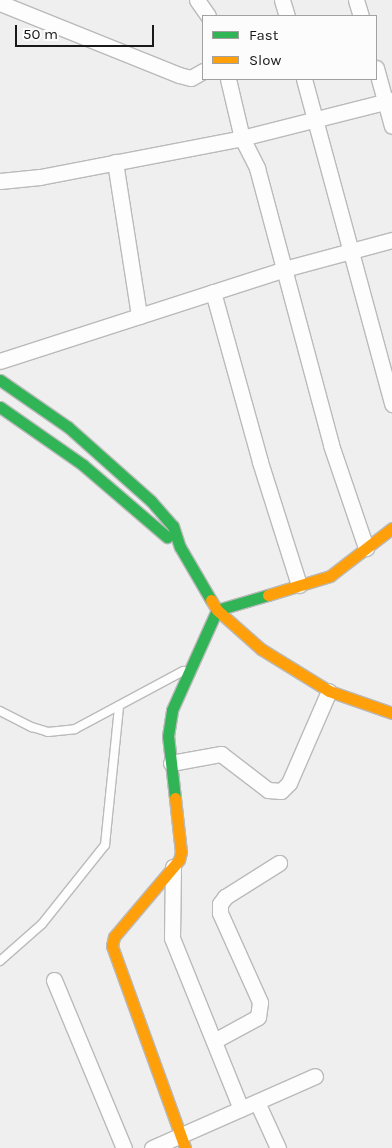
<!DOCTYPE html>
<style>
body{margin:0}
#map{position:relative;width:392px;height:1148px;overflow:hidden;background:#efefef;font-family:Karla,sans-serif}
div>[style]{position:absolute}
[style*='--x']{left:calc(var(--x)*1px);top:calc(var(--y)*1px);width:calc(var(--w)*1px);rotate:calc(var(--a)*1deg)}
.roads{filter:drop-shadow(1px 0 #bababa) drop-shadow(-1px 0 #bababa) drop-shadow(0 1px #bababa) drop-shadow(0 -1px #bababa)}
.lane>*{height:8px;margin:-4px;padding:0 4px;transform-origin:4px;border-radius:4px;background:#fdfdfd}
.street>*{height:15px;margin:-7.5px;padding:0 7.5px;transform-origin:7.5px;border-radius:7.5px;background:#fdfdfd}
.fast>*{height:11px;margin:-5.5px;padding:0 5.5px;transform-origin:5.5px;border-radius:5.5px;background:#30b455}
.slow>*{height:11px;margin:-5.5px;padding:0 5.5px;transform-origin:5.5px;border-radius:5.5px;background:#ff9f0a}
span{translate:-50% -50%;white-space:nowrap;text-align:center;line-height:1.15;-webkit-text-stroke:4px #fcfcfd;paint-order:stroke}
.legend{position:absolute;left:202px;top:15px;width:175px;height:65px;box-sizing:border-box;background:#fcfcfd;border:1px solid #a1a1a2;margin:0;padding:6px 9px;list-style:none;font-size:15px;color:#191919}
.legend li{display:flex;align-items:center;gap:10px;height:25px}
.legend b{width:25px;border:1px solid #a1a1a2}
.scale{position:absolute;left:15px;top:25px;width:139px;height:22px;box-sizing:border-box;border:2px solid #191919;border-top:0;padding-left:6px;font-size:15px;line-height:18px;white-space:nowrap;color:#191919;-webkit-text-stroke:4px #fcfcfd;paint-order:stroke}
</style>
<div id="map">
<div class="roads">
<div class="lane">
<div style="--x:0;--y:711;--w:36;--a:27"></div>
<div style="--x:32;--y:727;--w:17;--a:17"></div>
<div style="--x:48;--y:732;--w:27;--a:-6"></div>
<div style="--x:75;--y:729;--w:123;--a:-28.2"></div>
<div style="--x:0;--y:961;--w:56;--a:-41.4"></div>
<div style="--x:42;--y:924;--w:101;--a:-51.4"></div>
<div style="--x:105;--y:845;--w:140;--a:-84.2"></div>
</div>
<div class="street">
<div style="--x:197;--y:0;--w:19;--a:55"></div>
<div style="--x:282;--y:0;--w:17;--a:73"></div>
<div style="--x:356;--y:0;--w:17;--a:73"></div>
<div style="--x:0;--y:3;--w:193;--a:21.9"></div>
<div style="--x:179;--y:75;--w:12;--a:14"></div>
<div style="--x:191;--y:78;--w:14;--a:-30"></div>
<div style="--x:376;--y:68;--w:60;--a:74.6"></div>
<div style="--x:228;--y:79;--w:61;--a:76.7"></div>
<div style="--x:242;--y:138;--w:34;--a:63"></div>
<div style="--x:257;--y:168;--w:287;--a:75"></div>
<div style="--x:331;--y:445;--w:109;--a:71.2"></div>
<div style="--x:304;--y:79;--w:337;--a:74.8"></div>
<div style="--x:115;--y:162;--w:156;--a:81.1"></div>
<div style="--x:0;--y:181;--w:40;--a:-5.7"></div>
<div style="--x:40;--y:177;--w:206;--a:-10.9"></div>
<div style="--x:242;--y:138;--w:155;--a:-14.2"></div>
<div style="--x:213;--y:292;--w:176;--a:74.5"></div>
<div style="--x:260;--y:462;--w:129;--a:72.4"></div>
<div style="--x:0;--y:361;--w:299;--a:-17.9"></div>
<div style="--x:284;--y:269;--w:112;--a:-15"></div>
<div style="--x:171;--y:763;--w:51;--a:-10.2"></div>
<div style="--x:221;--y:754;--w:59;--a:37.5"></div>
<div style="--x:268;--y:790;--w:13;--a:4"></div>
<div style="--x:281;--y:791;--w:11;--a:-45"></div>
<div style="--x:289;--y:783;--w:100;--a:-66.5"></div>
<div style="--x:173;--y:867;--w:71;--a:90.8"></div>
<div style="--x:172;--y:938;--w:184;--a:68"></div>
<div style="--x:54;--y:980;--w:182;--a:67.4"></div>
<div style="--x:214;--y:1041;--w:50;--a:-28.6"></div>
<div style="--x:258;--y:1017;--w:15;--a:-82"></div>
<div style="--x:260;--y:1002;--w:98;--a:-114.2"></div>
<div style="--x:220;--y:913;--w:9;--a:-90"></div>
<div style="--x:220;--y:904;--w:9;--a:-54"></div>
<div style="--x:225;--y:897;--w:64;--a:-32.2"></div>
<div style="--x:257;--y:1102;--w:51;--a:65.5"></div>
<div style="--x:152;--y:1148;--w:178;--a:-23.8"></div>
</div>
<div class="fast">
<div style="--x:0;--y:380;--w:83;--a:34.7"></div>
<div style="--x:68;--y:427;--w:111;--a:41.7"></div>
<div style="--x:151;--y:501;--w:33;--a:49"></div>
<div style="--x:173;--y:526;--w:22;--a:72"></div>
<div style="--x:180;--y:547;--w:61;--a:59.7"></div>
<div style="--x:0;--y:407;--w:101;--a:34.9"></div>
<div style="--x:83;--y:465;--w:111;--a:40.6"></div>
<div style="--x:175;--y:798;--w:62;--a:-96.4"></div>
<div style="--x:168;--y:736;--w:26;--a:-81"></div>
<div style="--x:172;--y:710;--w:110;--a:-65.8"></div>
<div style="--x:217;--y:610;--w:53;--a:-16.4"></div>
</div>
<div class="slow">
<div style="--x:268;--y:595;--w:65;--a:-17"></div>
<div style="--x:330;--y:576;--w:78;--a:-37.7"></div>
<div style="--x:211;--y:600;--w:12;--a:59"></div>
<div style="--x:217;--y:610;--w:59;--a:41.6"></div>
<div style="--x:261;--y:649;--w:80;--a:31.7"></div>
<div style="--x:329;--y:691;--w:67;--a:19.2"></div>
<div style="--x:175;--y:798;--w:54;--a:83.7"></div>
<div style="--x:181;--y:852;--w:8;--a:104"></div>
<div style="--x:179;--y:860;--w:101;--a:130.2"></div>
<div style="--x:114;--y:937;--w:9;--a:103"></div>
<div style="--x:112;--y:946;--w:215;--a:70.1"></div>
</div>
</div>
<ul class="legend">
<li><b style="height:6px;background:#30b455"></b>Fast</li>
<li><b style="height:6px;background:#ff9f0a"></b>Slow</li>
</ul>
<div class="scale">50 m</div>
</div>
